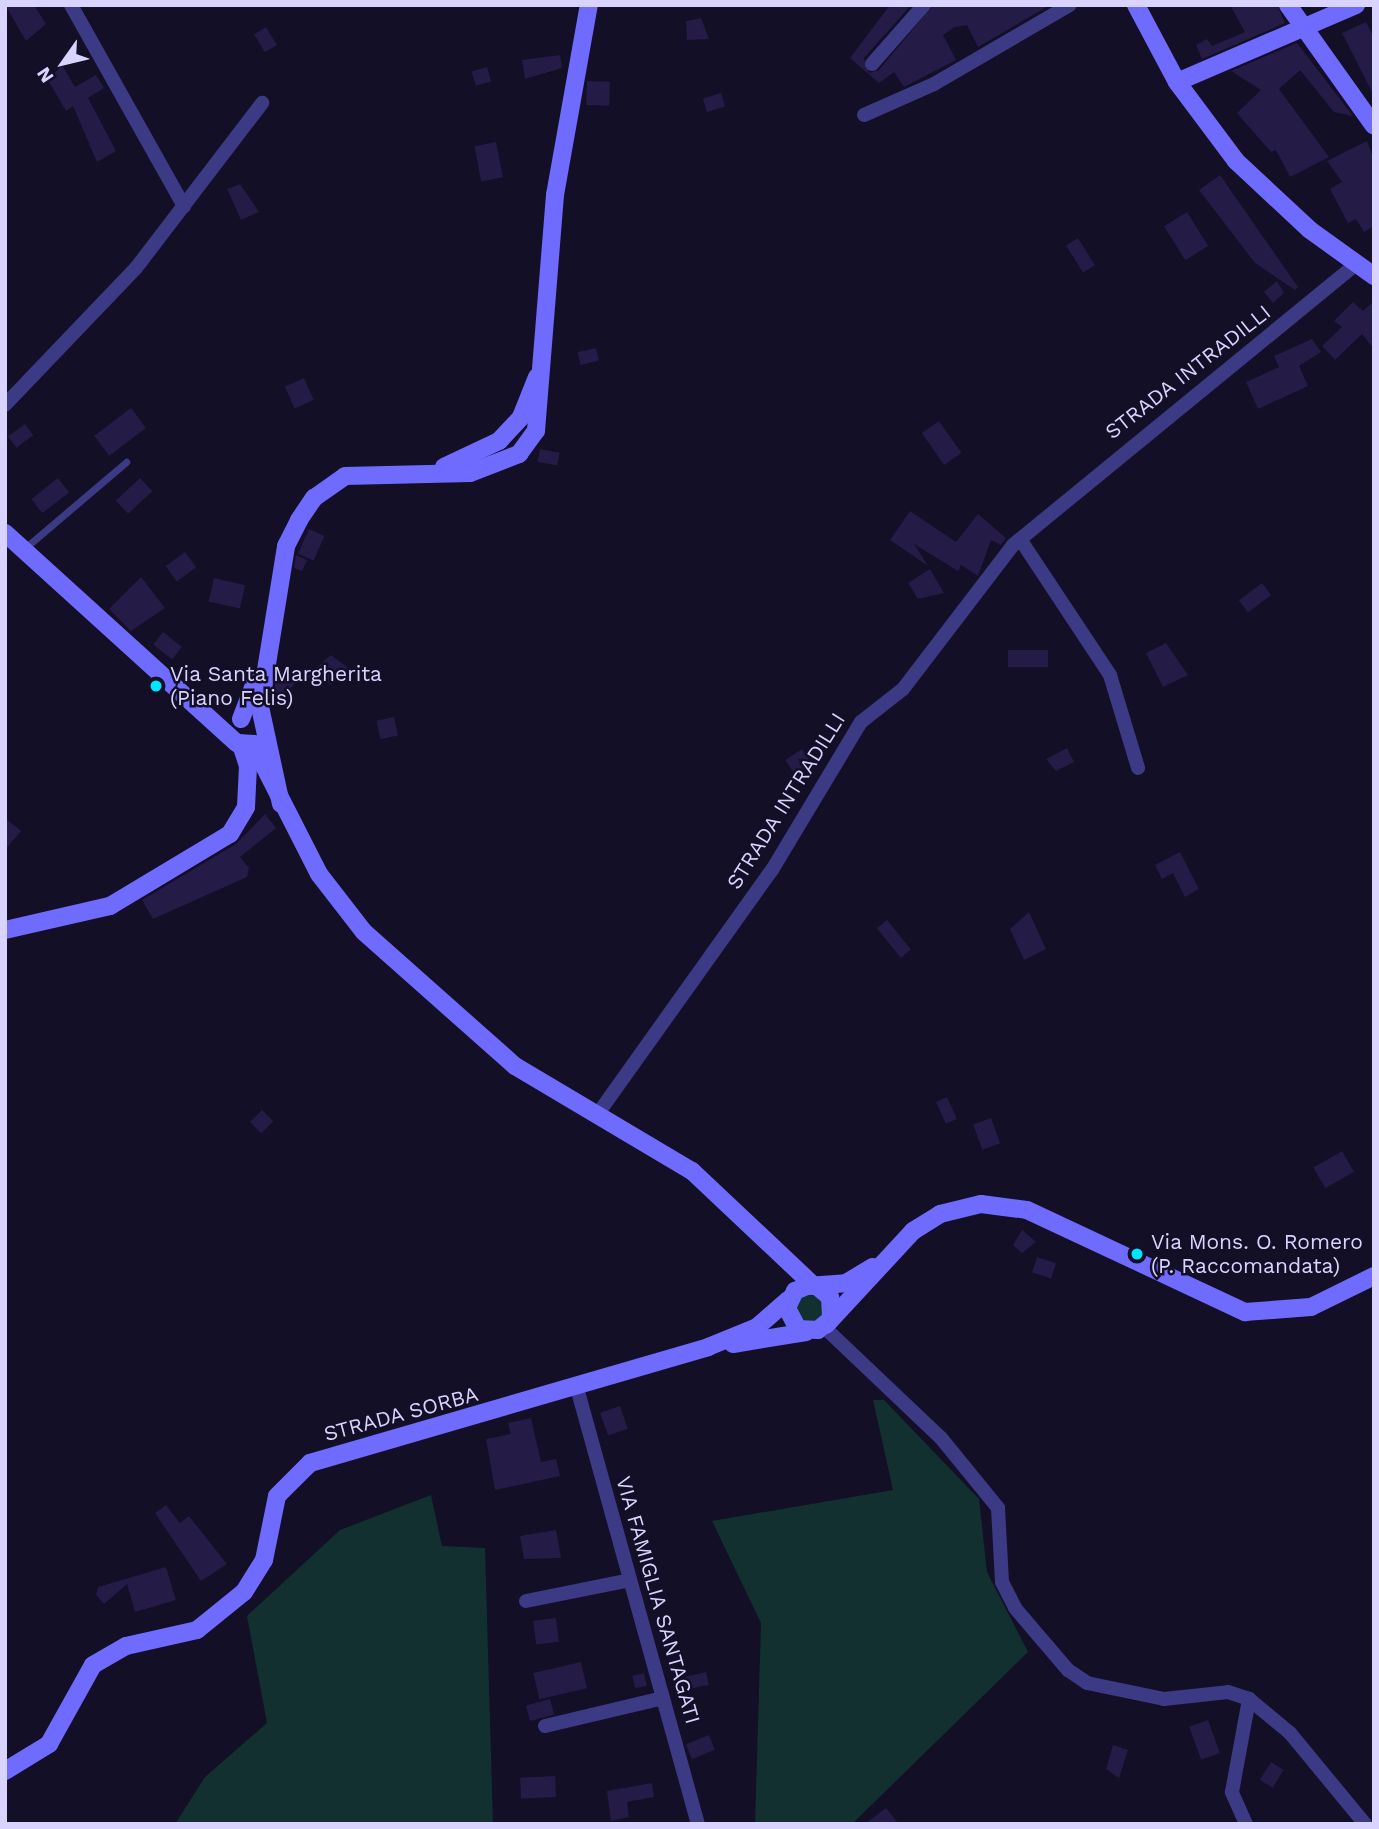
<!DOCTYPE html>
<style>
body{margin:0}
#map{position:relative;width:1379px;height:1829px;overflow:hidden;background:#130f26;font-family:"Work Sans",sans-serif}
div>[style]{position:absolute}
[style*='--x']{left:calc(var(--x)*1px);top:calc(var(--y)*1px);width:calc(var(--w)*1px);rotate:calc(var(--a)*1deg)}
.green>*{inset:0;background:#12302f}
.round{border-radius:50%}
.building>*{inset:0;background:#241b47;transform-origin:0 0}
.lane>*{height:7px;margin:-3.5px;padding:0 3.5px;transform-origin:3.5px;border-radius:3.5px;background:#3d3a85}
.street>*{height:14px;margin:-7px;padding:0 7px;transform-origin:7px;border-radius:7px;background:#3d3a85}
.secondary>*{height:18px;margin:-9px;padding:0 9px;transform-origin:9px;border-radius:9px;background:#6f6bff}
.dots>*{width:19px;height:19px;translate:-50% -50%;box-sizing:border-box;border:4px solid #130f26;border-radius:50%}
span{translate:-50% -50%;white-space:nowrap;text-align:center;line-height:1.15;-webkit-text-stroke:5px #130f26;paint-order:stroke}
.street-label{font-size:21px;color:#d9d4ff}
.poi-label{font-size:21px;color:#d9d4ff}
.left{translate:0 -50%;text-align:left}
.frame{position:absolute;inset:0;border:7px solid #d9d4ff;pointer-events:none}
.north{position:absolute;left:28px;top:28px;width:70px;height:70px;-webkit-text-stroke:5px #130f26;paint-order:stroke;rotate:236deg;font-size:19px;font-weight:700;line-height:28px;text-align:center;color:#d9d4ff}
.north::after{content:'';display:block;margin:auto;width:24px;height:32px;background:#d9d4ff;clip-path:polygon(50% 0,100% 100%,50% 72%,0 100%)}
</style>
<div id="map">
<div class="green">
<div class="round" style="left:796px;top:1295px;width:28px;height:28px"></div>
<div style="clip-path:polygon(873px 1400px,884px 1400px,979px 1499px,987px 1572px,1028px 1652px,852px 1824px,755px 1824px,761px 1623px,712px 1521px,893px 1490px)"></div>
<div style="clip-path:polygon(431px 1495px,442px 1546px,485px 1548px,493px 1824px,175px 1824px,205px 1777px,267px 1723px,247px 1616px,340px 1530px)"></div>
</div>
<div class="building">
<div style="clip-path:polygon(5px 5px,34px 5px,46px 24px,26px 41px)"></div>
<div style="clip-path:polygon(890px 5px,911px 5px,864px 58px,869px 73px,879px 70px,933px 5px,1050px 5px,978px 47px,967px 25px,955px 27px,943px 35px,956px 60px,904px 87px,894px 72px,879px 83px,850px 58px)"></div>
<div style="clip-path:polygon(1230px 5px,1277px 5px,1285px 23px,1202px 59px,1196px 45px,1207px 39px,1212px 46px,1245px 32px)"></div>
<div style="clip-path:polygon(701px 18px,709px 39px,687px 40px,686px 21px)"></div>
<div style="clip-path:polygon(1366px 22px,1374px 38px,1374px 96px,1342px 33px)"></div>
<div style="left:266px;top:27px;width:21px;height:14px;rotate:59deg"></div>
<div style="clip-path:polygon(1297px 43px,1353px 116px,1334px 112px,1300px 70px,1279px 89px,1329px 157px,1290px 177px,1276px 150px,1271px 152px,1237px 113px,1261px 90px,1231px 71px)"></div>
<div style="clip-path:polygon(560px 55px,562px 68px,525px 79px,522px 60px)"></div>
<div style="clip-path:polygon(62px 65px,75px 87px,96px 75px,104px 88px,88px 98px,116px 151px,97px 162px,73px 106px,66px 111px,48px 80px)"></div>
<div style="left:487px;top:67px;width:15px;height:16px;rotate:74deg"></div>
<div style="left:587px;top:81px;width:23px;height:24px;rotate:2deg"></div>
<div style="left:721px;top:93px;width:14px;height:19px;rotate:73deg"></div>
<div style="clip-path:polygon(1367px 141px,1374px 161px,1374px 226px,1364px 232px,1356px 219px,1348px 223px,1330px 189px,1342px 182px,1327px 161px)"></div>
<div style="left:496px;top:142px;width:36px;height:22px;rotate:79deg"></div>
<div style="clip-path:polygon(1220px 175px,1298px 287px,1295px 290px,1255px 263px,1199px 190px)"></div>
<div style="clip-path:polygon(240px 184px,259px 212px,241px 220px,227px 189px)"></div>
<div style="left:1187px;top:212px;width:40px;height:27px;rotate:58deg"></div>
<div style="left:1078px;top:238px;width:32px;height:14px;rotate:58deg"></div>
<div style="clip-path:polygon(1277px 281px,1284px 293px,1273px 303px,1264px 292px)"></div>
<div style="clip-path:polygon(1374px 301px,1374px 349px,1362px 334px,1335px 360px,1322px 346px,1342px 327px,1334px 321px,1353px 302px,1363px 311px)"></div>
<div style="clip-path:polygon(1312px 339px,1321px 352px,1299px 366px,1308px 386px,1258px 409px,1246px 382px,1279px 367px,1274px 356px)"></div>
<div style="left:596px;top:348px;width:13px;height:19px;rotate:77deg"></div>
<div style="left:304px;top:378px;width:24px;height:21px;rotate:66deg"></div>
<div style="left:131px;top:408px;width:25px;height:46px;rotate:53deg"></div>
<div style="left:939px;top:421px;width:39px;height:21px;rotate:55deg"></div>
<div style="left:25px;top:424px;width:14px;height:21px;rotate:54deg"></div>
<div style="left:540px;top:449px;width:20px;height:13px;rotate:11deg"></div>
<div style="left:58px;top:478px;width:18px;height:34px;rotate:52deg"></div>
<div style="left:140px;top:478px;width:18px;height:33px;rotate:47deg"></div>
<div style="clip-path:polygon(910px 511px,956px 542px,978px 514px,1006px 538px,1001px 545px,991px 540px,978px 576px,961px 565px,958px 571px,914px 544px,928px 566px,890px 540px)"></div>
<div style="left:309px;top:529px;width:17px;height:27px;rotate:24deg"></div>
<div style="left:185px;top:552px;width:19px;height:24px;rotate:54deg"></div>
<div style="clip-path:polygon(296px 555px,307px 560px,302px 571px,294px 568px)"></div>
<div style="clip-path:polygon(930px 569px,944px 593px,918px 599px,908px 583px)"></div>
<div style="clip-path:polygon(141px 577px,165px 608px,131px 631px,109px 609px)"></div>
<div style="left:214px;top:578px;width:32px;height:24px;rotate:13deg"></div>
<div style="left:1262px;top:583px;width:15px;height:29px;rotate:53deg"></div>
<div style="left:163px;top:632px;width:24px;height:16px;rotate:38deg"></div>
<div style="clip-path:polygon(1166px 643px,1188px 675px,1163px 687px,1146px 653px)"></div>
<div style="left:1008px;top:650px;width:40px;height:17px"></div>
<div style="clip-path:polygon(331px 655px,351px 670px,330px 685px,324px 679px,317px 684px,307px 676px)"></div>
<div style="clip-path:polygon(278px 673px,300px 677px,287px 693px,273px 696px)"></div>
<div style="left:394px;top:717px;width:19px;height:18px;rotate:78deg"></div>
<div style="clip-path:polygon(1067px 748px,1074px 762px,1056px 771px,1046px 759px)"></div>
<div style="left:802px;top:749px;width:17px;height:20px;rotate:57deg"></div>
<div style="clip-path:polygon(265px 814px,276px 828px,240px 857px,249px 868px,247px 877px,153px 919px,142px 900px,236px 844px)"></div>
<div style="clip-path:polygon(5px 818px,21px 831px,5px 850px)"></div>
<div style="clip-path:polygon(1180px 852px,1199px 889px,1185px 897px,1173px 873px,1162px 879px,1155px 865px)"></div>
<div style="clip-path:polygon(1029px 912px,1046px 949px,1024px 960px,1010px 929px)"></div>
<div style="left:887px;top:920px;width:38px;height:13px;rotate:51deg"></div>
<div style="left:947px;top:1097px;width:24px;height:12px;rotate:66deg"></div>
<div style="left:262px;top:1110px;width:16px;height:17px;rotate:45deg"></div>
<div style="left:991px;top:1118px;width:27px;height:19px;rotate:70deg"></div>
<div style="left:1342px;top:1151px;width:24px;height:33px;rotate:60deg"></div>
<div style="clip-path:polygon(1022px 1230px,1036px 1242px,1022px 1253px,1013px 1245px)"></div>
<div style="left:1037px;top:1257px;width:20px;height:16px;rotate:18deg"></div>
<div style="left:620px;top:1406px;width:24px;height:21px;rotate:71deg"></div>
<div style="clip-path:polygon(531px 1418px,541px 1462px,556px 1459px,560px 1476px,495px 1490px,486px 1439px,511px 1434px,508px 1423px)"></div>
<div style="clip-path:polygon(166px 1505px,180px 1523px,189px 1516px,227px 1564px,201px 1581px,155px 1513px)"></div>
<div style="clip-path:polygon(556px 1530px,561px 1558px,524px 1559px,520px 1536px)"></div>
<div style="clip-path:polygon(166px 1567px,176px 1600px,135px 1612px,127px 1584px,104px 1604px,96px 1595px,98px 1587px)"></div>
<div style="left:556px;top:1618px;width:24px;height:23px;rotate:83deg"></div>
<div style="left:581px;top:1662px;width:27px;height:49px;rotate:77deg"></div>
<div style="left:706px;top:1672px;width:13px;height:23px;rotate:77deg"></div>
<div style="left:644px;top:1673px;width:13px;height:12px;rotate:77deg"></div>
<div style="left:550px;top:1699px;width:16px;height:25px;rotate:75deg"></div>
<div style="left:1208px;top:1720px;width:35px;height:20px;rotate:70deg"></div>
<div style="left:709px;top:1735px;width:16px;height:25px;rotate:68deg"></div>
<div style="clip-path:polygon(1113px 1745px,1128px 1750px,1119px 1778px,1106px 1769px)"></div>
<div style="left:1271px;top:1762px;width:15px;height:21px;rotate:32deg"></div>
<div style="left:555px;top:1776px;width:21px;height:35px;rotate:87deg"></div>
<div style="clip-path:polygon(652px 1783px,654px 1797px,627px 1802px,629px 1817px,611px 1821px,607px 1791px)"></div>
<div style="clip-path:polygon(886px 1808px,899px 1824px,865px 1824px)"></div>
</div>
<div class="lane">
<div style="--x:25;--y:548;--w:133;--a:-40.4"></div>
</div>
<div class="street">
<div style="--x:71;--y:5;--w:231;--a:60.7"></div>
<div style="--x:872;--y:64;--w:79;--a:-48.6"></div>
<div style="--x:864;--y:115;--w:77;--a:-23.9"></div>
<div style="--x:934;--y:84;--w:157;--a:-30.2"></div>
<div style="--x:5;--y:405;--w:190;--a:-46.3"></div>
<div style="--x:136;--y:268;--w:208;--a:-52.6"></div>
<div style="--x:1022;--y:542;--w:159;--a:56.5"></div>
<div style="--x:1110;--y:675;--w:97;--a:73.2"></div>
<div style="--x:597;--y:1115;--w:301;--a:-54.5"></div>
<div style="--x:772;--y:870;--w:173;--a:-59"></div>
<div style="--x:861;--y:722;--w:53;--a:-38.2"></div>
<div style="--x:903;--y:689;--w:181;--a:-52.6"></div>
<div style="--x:1013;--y:545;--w:443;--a:-39.3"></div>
<div style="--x:824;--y:1327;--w:161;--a:43.5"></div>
<div style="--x:941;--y:1438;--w:90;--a:50.8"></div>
<div style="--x:998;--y:1508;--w:74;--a:86.9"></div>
<div style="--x:1002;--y:1582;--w:29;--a:63"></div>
<div style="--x:1015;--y:1608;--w:82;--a:49.5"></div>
<div style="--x:1068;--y:1670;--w:23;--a:34"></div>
<div style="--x:1087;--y:1683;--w:79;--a:11.7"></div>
<div style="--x:1164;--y:1699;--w:64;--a:-6.2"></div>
<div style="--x:1228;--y:1692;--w:22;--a:18"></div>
<div style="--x:1249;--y:1699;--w:53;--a:39.7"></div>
<div style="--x:1290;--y:1733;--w:118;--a:50.5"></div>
<div style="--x:577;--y:1388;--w:452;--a:74.5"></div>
<div style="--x:526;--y:1601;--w:106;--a:-11.4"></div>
<div style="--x:545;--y:1726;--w:121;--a:-13.3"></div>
<div style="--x:1246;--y:1824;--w:35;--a:-114"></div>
<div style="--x:1232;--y:1792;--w:95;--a:-79.6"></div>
</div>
<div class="secondary">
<div style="--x:1136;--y:5;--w:87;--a:62"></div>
<div style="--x:1177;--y:82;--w:99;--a:53.2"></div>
<div style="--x:1236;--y:161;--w:101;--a:43"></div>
<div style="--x:1310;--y:230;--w:79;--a:35.7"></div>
<div style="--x:1288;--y:5;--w:148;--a:54.6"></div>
<div style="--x:1177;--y:82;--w:195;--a:-23.3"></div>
<div style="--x:444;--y:467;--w:61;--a:-25.3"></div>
<div style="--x:499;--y:441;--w:33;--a:-47"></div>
<div style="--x:521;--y:417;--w:43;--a:-68.2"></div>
<div style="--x:5;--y:533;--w:313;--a:42.2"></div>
<div style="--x:237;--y:743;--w:18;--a:3"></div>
<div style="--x:241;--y:719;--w:42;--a:-69"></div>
<div style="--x:244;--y:746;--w:26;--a:43"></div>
<div style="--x:263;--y:764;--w:123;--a:63"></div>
<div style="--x:319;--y:874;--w:73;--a:52.2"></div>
<div style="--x:364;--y:932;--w:202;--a:41.6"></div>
<div style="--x:515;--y:1066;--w:206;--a:30.7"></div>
<div style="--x:692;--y:1171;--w:168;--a:43.3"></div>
<div style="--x:281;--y:804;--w:99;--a:-102.2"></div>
<div style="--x:260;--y:707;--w:163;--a:-80.8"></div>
<div style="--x:286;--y:546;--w:29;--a:-63"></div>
<div style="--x:299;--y:520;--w:27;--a:-56"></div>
<div style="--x:314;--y:498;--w:38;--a:-35"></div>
<div style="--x:345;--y:476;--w:125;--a:-1.4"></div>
<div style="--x:470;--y:473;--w:53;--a:-21.2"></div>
<div style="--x:519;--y:454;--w:29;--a:-54"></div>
<div style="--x:536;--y:431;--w:237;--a:-85.4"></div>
<div style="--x:555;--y:195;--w:193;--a:-79.9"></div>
<div style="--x:5;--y:930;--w:108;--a:-12.9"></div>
<div style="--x:110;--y:906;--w:140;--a:-31"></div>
<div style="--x:230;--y:834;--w:31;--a:-59"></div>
<div style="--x:246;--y:807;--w:41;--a:-87.2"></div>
<div style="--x:248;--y:766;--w:22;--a:-108"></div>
<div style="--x:818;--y:1287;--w:16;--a:40"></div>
<div style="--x:830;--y:1297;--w:22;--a:87"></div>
<div style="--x:831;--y:1319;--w:17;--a:140"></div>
<div style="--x:818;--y:1330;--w:20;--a:-177"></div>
<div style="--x:798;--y:1329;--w:24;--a:-118"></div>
<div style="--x:787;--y:1308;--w:19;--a:-65"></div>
<div style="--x:795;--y:1291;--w:13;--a:-23"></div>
<div style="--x:807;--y:1286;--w:39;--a:-4"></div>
<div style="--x:846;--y:1283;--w:31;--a:-31"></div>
<div style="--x:826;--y:1325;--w:128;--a:-47.2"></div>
<div style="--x:913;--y:1231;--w:32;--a:-32"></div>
<div style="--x:940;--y:1214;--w:42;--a:-13.7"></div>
<div style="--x:981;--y:1204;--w:46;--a:7.4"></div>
<div style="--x:1027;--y:1210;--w:241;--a:25.1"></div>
<div style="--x:1245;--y:1312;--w:66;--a:-4.3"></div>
<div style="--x:1311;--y:1307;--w:70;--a:-26.2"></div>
<div style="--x:733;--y:1344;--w:74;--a:-9.3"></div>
<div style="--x:5;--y:1771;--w:52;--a:-31.5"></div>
<div style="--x:49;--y:1744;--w:90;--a:-60.9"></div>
<div style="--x:93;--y:1665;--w:38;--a:-30"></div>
<div style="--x:126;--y:1646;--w:73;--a:-12.7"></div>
<div style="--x:197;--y:1630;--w:60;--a:-39"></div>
<div style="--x:244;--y:1592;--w:38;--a:-58"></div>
<div style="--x:264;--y:1560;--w:65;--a:-78.5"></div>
<div style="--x:277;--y:1496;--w:47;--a:-45"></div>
<div style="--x:310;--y:1463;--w:415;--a:-16.2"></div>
<div style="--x:708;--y:1347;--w:53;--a:-22.2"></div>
<div style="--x:757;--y:1327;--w:41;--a:-41.1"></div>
</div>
<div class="dots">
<div style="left:156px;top:686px;background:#00e5ff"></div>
<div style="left:1137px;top:1254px;background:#00e5ff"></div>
</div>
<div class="street-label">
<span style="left:1188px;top:372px;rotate:-38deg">STRADA INTRADILLI</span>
<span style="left:786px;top:801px;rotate:-58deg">STRADA INTRADILLI</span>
<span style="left:401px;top:1414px;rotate:-15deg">STRADA SORBA</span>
<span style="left:658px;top:1600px;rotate:74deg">VIA FAMIGLIA SANTAGATI</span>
</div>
<div class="poi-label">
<span class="left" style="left:170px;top:686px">Via Santa Margherita<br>(Piano Felis)</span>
<span class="left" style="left:1151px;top:1254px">Via Mons. O. Romero<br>(P. Raccomandata)</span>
</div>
<div class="frame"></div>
<div class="north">N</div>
</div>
